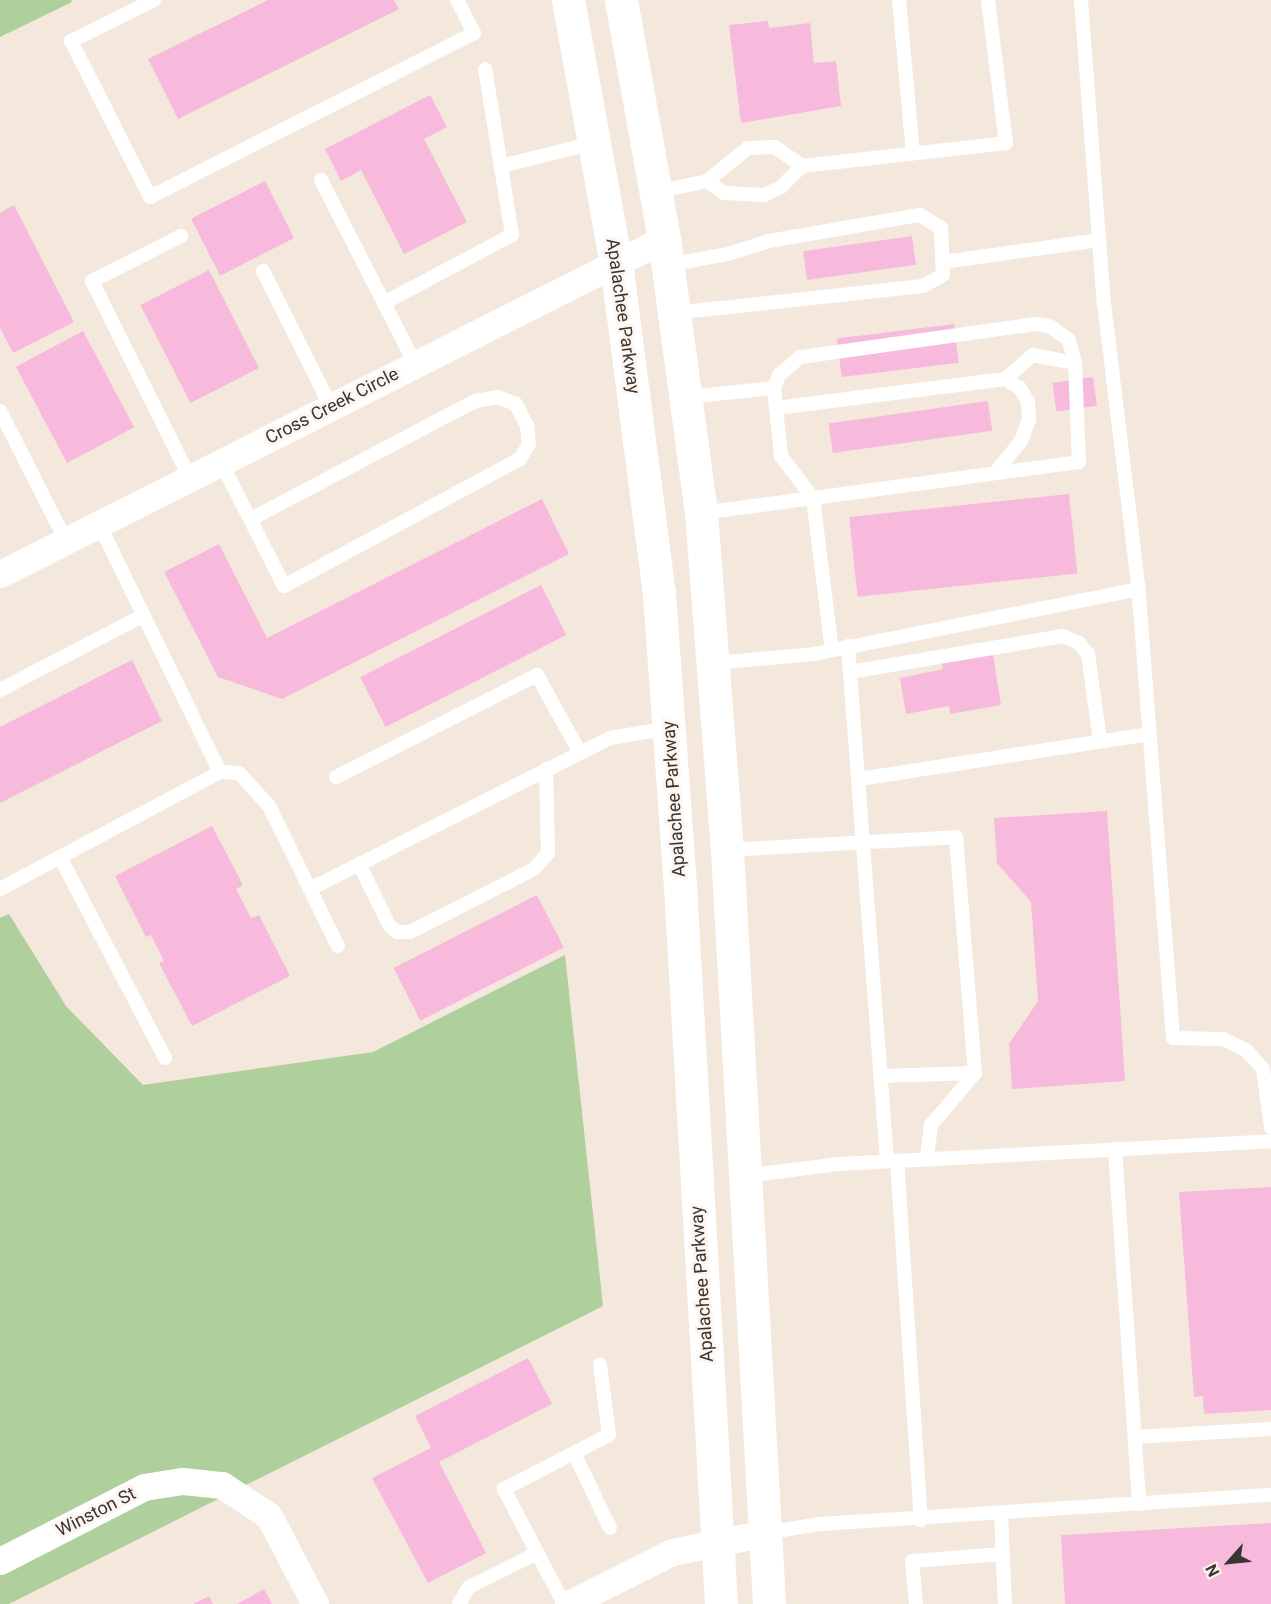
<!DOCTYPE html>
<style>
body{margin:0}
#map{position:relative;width:1271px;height:1604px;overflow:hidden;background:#f4e8dd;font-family:Roboto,sans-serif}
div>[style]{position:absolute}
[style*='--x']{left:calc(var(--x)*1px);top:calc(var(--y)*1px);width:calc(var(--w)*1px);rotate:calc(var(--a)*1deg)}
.green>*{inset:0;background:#afd09c}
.building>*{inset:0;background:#f7badc;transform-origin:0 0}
.lane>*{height:14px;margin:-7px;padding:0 7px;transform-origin:7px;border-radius:7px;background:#fff}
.street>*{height:27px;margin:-13.5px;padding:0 13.5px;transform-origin:13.5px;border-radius:13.5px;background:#fff}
.primary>*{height:33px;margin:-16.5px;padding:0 16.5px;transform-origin:16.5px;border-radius:16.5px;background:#fff}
span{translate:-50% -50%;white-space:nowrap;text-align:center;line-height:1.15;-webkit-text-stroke:6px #fdf6f0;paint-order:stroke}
.street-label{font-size:18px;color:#3a3531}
.north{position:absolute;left:1199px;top:1532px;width:60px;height:60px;-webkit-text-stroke:4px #fdf6f0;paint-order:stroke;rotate:243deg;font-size:16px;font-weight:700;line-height:24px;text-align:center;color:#3a3531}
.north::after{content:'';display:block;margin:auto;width:21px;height:27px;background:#3a3531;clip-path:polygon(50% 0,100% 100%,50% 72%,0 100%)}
</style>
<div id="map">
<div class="green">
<div style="clip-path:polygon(0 0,71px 0,72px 2px,0 37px)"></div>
<div style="clip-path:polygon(9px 914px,66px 1006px,143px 1085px,373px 1052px,565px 955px,603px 1306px,9px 1604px,0 1604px,0 918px)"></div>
</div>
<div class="building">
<div style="clip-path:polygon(268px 0,394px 0,399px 9px,178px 119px,148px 59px)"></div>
<div style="clip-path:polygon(768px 21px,769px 28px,810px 23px,814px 63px,836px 61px,841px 106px,741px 123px,729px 25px)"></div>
<div style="clip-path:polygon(430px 95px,447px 127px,424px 139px,467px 222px,404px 254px,361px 170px,341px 181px,325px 149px)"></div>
<div style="left:265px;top:181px;width:64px;height:83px;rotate:63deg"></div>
<div style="clip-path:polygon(14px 205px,74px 322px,13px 353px,0 328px,0 213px)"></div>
<div style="left:912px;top:236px;width:29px;height:110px;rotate:82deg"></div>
<div style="left:209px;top:270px;width:110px;height:77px;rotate:63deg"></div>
<div style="left:954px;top:324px;width:39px;height:118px;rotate:83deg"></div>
<div style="left:83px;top:331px;width:109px;height:76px;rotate:62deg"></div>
<div style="left:1093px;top:377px;width:29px;height:41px;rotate:82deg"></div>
<div style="left:988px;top:401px;width:30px;height:161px;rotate:82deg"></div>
<div style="left:1069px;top:494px;width:80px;height:221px;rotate:84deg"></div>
<div style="clip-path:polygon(542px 499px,569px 554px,282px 699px,218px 677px,164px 572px,219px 544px,267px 638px)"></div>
<div style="left:541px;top:585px;width:56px;height:203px;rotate:63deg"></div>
<div style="clip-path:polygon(993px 655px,1001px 705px,950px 714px,949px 706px,906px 714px,900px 678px,943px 669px,942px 663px)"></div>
<div style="clip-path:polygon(132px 660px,162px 721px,0 803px,0 727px)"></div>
<div style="clip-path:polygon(1107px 811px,1125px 1081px,1012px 1089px,1009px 1044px,1038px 1001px,1031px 902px,997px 863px,994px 818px)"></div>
<div style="clip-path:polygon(212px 826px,243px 885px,236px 889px,251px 918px,259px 915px,290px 976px,192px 1026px,159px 963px,164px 961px,151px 935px,146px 937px,115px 876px)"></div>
<div style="left:537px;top:895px;width:59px;height:161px;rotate:63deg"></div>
<div style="clip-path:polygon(1271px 1187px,1271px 1410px,1204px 1414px,1203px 1396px,1194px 1397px,1179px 1192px)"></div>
<div style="clip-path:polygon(528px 1358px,552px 1404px,439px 1462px,486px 1553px,428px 1583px,372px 1478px,431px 1448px,415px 1416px)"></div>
<div style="clip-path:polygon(1271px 1523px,1271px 1604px,1065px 1604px,1061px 1535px)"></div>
<div style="clip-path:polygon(264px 1589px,272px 1604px,237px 1604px)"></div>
<div style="clip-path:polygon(209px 1596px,213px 1604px,193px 1604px)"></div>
</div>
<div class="lane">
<div style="--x:154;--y:0;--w:93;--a:153.7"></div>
<div style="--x:71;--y:41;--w:175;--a:63.1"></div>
<div style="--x:150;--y:197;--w:363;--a:-26.8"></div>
<div style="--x:474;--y:33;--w:37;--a:-117"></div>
<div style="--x:899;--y:0;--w:154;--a:84.8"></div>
<div style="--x:1081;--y:0;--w:304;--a:85.7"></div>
<div style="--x:1104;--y:303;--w:282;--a:83.1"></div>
<div style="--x:1138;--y:583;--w:456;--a:85.6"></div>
<div style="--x:1173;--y:1038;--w:50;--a:1.1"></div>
<div style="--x:1223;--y:1039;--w:25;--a:26"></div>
<div style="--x:1246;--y:1050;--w:25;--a:48"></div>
<div style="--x:1263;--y:1069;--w:59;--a:82.1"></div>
<div style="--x:501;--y:166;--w:96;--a:-13.9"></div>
<div style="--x:321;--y:180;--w:207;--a:62.9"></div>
<div style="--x:707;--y:181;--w:21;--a:35"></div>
<div style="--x:724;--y:193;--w:40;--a:2.9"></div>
<div style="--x:764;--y:195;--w:19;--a:-25"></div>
<div style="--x:781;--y:187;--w:30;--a:-45"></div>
<div style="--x:802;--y:166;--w:205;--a:-6.4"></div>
<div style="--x:1006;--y:143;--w:144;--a:-97.2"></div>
<div style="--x:656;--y:192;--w:52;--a:-12.2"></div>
<div style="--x:707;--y:181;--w:53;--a:-38.8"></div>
<div style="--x:748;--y:148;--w:27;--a:-2"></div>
<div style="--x:775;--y:147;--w:33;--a:35"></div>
<div style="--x:181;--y:236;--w:100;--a:153.2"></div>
<div style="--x:92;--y:281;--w:220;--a:63.6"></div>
<div style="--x:943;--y:262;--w:158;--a:-8"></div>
<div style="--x:668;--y:265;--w:61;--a:-10.4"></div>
<div style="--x:728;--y:254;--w:43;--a:-17.6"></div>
<div style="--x:769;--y:241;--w:153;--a:-9.8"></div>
<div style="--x:920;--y:215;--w:25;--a:32"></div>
<div style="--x:941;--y:228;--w:47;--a:87.6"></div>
<div style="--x:943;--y:275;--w:23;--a:151"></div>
<div style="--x:923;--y:286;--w:249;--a:173.8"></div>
<div style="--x:263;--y:271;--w:152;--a:63.4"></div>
<div style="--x:384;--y:303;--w:145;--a:-28"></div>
<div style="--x:512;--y:235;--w:168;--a:-99.2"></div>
<div style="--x:1005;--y:379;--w:37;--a:-41"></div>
<div style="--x:1033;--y:355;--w:43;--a:10.8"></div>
<div style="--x:687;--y:397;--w:87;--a:-5.9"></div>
<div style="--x:776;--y:408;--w:231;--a:-7.2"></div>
<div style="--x:1005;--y:379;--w:17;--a:31"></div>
<div style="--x:1020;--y:388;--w:16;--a:60"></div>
<div style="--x:1028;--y:402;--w:18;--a:87"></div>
<div style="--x:1029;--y:420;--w:22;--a:111"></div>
<div style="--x:1021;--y:441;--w:41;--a:129.1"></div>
<div style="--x:0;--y:411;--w:146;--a:63.1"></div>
<div style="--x:221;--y:462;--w:139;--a:63.1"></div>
<div style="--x:284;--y:586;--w:268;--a:-28.3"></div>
<div style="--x:520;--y:459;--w:17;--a:-59"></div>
<div style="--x:529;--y:444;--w:18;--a:-96"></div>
<div style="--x:527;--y:426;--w:25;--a:-117"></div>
<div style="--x:516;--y:404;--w:19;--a:-159"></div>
<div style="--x:498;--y:397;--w:23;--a:170"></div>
<div style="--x:475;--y:401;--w:253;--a:152.2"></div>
<div style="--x:701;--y:513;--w:113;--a:-7.6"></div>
<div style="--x:813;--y:498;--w:268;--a:-7.7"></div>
<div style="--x:1079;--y:462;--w:99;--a:-92.3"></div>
<div style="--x:1075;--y:363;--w:24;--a:-105"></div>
<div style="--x:1069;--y:340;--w:24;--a:-144"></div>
<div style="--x:1050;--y:326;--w:14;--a:-172"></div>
<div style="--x:1036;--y:324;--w:238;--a:172"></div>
<div style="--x:800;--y:357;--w:28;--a:139"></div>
<div style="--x:779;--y:375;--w:14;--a:111"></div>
<div style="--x:774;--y:388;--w:68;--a:84.1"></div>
<div style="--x:781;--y:456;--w:53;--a:52.7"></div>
<div style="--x:813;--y:498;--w:153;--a:82.9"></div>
<div style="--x:99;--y:524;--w:276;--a:64"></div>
<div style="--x:848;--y:646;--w:516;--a:85.67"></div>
<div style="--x:714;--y:663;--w:100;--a:-5.1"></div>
<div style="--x:814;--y:654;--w:330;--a:-11.3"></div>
<div style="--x:850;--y:672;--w:216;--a:-9.6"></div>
<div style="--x:1063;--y:636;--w:17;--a:24"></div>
<div style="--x:1079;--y:643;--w:14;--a:51"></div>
<div style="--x:1088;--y:654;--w:88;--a:82.1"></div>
<div style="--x:0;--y:690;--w:162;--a:-27.5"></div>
<div style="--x:336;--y:777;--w:225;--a:-26.9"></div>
<div style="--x:537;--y:675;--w:89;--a:61.1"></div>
<div style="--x:859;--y:779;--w:294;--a:-8.8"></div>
<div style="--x:727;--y:850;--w:229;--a:-3.2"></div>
<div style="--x:956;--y:837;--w:237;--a:85.4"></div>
<div style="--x:975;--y:1073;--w:68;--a:130.2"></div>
<div style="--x:931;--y:1125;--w:34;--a:97"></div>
<div style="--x:60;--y:857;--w:227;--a:62.4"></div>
<div style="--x:359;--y:864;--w:68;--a:63.8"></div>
<div style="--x:389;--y:925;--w:11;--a:41"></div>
<div style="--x:397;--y:932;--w:13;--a:0"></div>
<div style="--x:410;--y:932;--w:139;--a:-26.9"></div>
<div style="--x:534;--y:869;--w:21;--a:-49"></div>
<div style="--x:548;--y:853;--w:84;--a:-91.4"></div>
<div style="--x:0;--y:889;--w:249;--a:-28"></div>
<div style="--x:220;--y:772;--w:19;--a:3"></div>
<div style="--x:239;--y:773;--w:45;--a:47.7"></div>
<div style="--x:269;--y:806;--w:156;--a:63.8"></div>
<div style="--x:310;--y:889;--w:336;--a:-26.7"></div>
<div style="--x:610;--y:738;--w:60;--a:-9.6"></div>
<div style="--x:880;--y:1076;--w:95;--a:-1.8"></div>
<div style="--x:1115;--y:1149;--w:356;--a:86.1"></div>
<div style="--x:897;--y:1161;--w:360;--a:86.2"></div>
<div style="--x:745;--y:1176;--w:95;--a:-7.3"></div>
<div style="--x:839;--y:1164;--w:433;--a:-3"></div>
<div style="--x:1135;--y:1437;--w:136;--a:-3.4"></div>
<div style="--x:574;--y:1453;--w:83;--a:64.4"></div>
<div style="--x:1001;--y:1514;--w:90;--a:87.5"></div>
<div style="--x:765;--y:1533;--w:56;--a:-9.3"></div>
<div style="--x:820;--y:1524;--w:452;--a:-3.7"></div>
<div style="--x:459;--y:1604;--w:20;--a:-60"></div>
<div style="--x:469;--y:1587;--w:76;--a:-26.6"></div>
<div style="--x:564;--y:1604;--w:130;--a:-117.6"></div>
<div style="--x:504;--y:1489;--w:118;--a:-27.2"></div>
<div style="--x:609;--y:1435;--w:71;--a:-97.3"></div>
<div style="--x:916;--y:1604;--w:43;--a:-95.3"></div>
<div style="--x:912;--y:1561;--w:91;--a:-4.4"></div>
</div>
<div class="street">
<div style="--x:0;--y:574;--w:744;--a:-26.77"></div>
<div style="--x:0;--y:1561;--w:162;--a:-27.2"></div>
<div style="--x:144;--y:1487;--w:39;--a:-9"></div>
<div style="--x:183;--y:1481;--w:39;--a:6"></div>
<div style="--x:222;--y:1485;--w:56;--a:33.4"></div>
<div style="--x:269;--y:1516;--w:99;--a:62.4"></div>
<div style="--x:568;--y:1604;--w:116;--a:-26.6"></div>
<div style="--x:672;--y:1552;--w:95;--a:-11.5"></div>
</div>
<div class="primary">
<div style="--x:568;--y:0;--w:267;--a:79.7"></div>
<div style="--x:616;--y:263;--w:334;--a:82.6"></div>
<div style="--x:659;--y:594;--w:293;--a:85.9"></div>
<div style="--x:680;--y:886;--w:719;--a:86.73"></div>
<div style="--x:621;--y:0;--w:243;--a:79.8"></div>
<div style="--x:664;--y:239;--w:276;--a:82.3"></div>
<div style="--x:701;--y:513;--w:338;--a:85.6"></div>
<div style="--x:727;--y:850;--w:755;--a:86.81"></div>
</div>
<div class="street-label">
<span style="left:623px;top:316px;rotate:82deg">Apalachee Parkway</span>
<span style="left:332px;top:406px;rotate:-27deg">Cross Creek Circle</span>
<span style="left:674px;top:799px;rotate:-94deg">Apalachee Parkway</span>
<span style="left:702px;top:1284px;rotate:-94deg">Apalachee Parkway</span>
<span style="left:96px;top:1512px;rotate:-27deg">Winston St</span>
</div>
<div class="north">N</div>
</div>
